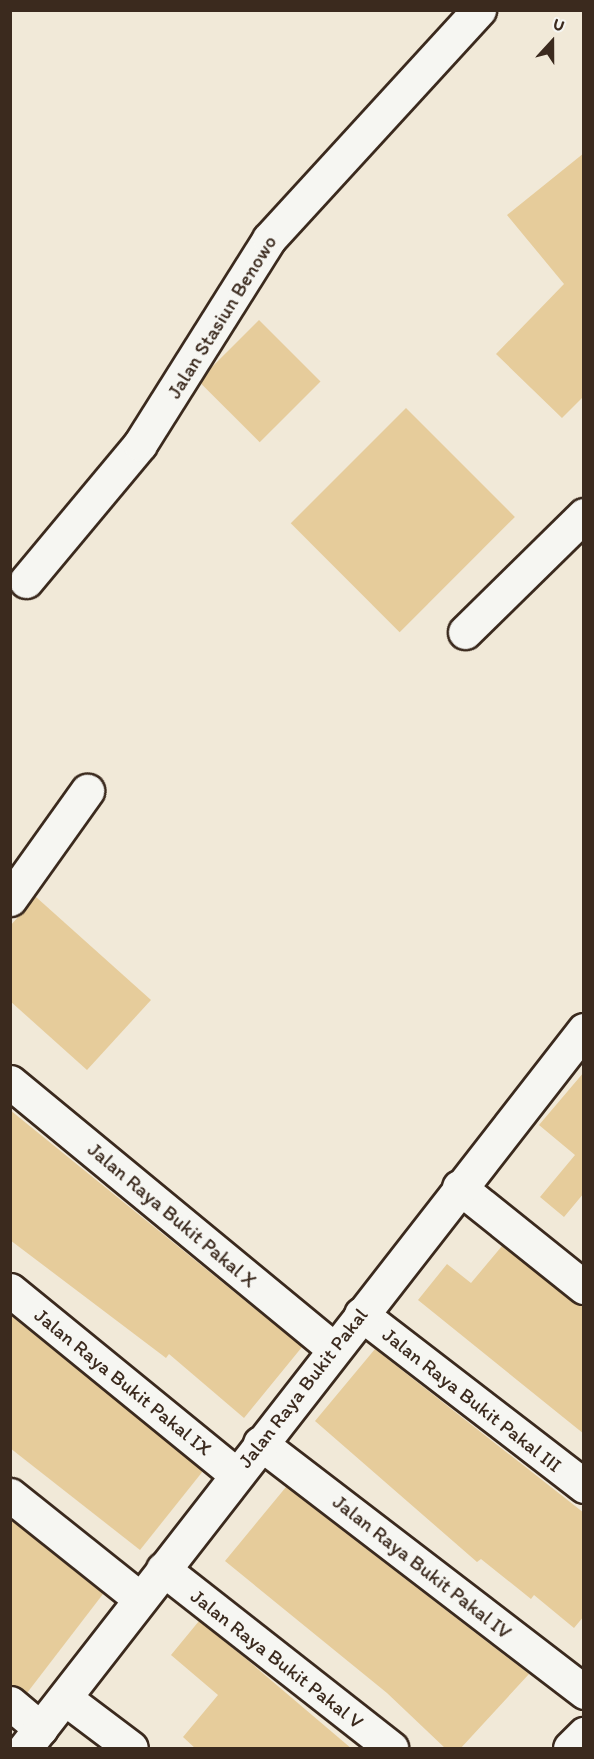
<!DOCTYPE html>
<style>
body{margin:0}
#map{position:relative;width:594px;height:1759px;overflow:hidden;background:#f1e9d8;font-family:Itim,sans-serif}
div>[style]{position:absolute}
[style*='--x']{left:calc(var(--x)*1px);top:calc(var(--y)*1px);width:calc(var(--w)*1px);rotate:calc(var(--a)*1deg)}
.building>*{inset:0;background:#e6cc9b;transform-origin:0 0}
.roads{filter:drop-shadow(2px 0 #3b2a1e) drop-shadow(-2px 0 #3b2a1e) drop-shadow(0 2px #3b2a1e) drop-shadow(0 -2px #3b2a1e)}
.minor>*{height:33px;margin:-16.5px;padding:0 16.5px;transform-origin:16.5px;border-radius:16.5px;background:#f6f6f2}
span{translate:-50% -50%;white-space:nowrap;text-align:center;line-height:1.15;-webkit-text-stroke:5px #f6f6f2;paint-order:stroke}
.street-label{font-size:20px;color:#3b2a1e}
.frame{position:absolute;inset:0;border:12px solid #3b2a1e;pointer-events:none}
.north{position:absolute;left:522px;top:12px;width:60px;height:60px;-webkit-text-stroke:4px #f6f6f2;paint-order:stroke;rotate:21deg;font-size:16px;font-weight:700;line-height:24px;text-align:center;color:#3b2a1e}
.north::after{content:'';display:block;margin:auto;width:21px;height:27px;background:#3b2a1e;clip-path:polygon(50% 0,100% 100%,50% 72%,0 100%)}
</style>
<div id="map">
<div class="building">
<div style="clip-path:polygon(584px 153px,584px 396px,562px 418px,496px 354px,564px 284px,507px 215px)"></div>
<div style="left:259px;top:320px;width:87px;height:86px;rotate:45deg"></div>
<div style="left:406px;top:408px;width:154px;height:163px;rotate:45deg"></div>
<div style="clip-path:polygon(36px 897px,151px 1000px,87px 1070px,10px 1001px,10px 926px)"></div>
<div style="clip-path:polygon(584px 1072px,584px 1193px,564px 1217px,540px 1197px,575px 1155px,539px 1125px)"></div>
<div style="clip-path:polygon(10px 1110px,302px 1347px,244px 1418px,169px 1354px,166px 1358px,10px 1240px)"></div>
<div style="clip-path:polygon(502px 1246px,584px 1306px,584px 1434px,418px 1300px,447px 1264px,471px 1283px)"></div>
<div style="clip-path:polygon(10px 1315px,203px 1471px,140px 1550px,10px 1448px)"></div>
<div style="clip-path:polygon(375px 1349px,584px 1513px,584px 1616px,574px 1628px,534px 1595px,531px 1599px,481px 1559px,477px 1562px,315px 1421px)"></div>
<div style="clip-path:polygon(286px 1487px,529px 1674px,460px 1749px,446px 1749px,387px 1693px,225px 1561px)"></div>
<div style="clip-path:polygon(10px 1519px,103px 1594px,27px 1693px,10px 1685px)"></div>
<div style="clip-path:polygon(199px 1621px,245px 1658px,352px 1749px,196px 1749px,183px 1737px,218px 1695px,171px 1655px)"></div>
</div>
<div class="roads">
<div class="minor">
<div style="--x:26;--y:581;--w:178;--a:-50.2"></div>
<div style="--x:140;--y:444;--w:242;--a:-57.8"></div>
<div style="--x:269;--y:239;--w:311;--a:-47.5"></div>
<div style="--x:465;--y:632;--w:167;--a:-44.5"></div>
<div style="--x:10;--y:899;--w:133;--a:-54.5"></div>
<div style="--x:10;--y:1082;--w:418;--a:39.5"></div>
<div style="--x:459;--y:1187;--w:160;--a:38.7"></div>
<div style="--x:10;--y:1290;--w:291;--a:39.2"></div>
<div style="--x:361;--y:1314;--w:282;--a:37.6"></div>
<div style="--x:260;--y:1443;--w:409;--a:37.5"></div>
<div style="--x:10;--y:1495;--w:165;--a:38.6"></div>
<div style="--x:163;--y:1569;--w:290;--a:38.1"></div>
<div style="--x:66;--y:1699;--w:81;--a:37"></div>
<div style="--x:10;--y:1703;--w:40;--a:40"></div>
<div style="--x:25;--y:1748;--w:910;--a:-52.1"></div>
<div style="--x:570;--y:1748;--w:20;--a:-45"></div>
</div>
</div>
<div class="street-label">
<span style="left:222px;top:317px;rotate:-58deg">Jalan Stasiun Benowo</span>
<span style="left:172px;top:1215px;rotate:40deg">Jalan Raya Bukit Pakal X</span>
<span style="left:123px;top:1382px;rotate:39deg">Jalan Raya Bukit Pakal IX</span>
<span style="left:303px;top:1388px;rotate:-52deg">Jalan Raya Bukit Pakal</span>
<span style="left:472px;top:1400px;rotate:38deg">Jalan Raya Bukit Pakal III</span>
<span style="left:422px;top:1567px;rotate:38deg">Jalan Raya Bukit Pakal IV</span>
<span style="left:277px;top:1659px;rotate:38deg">Jalan Raya Bukit Pakal V</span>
</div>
<div class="frame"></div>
<div class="north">U</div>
</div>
